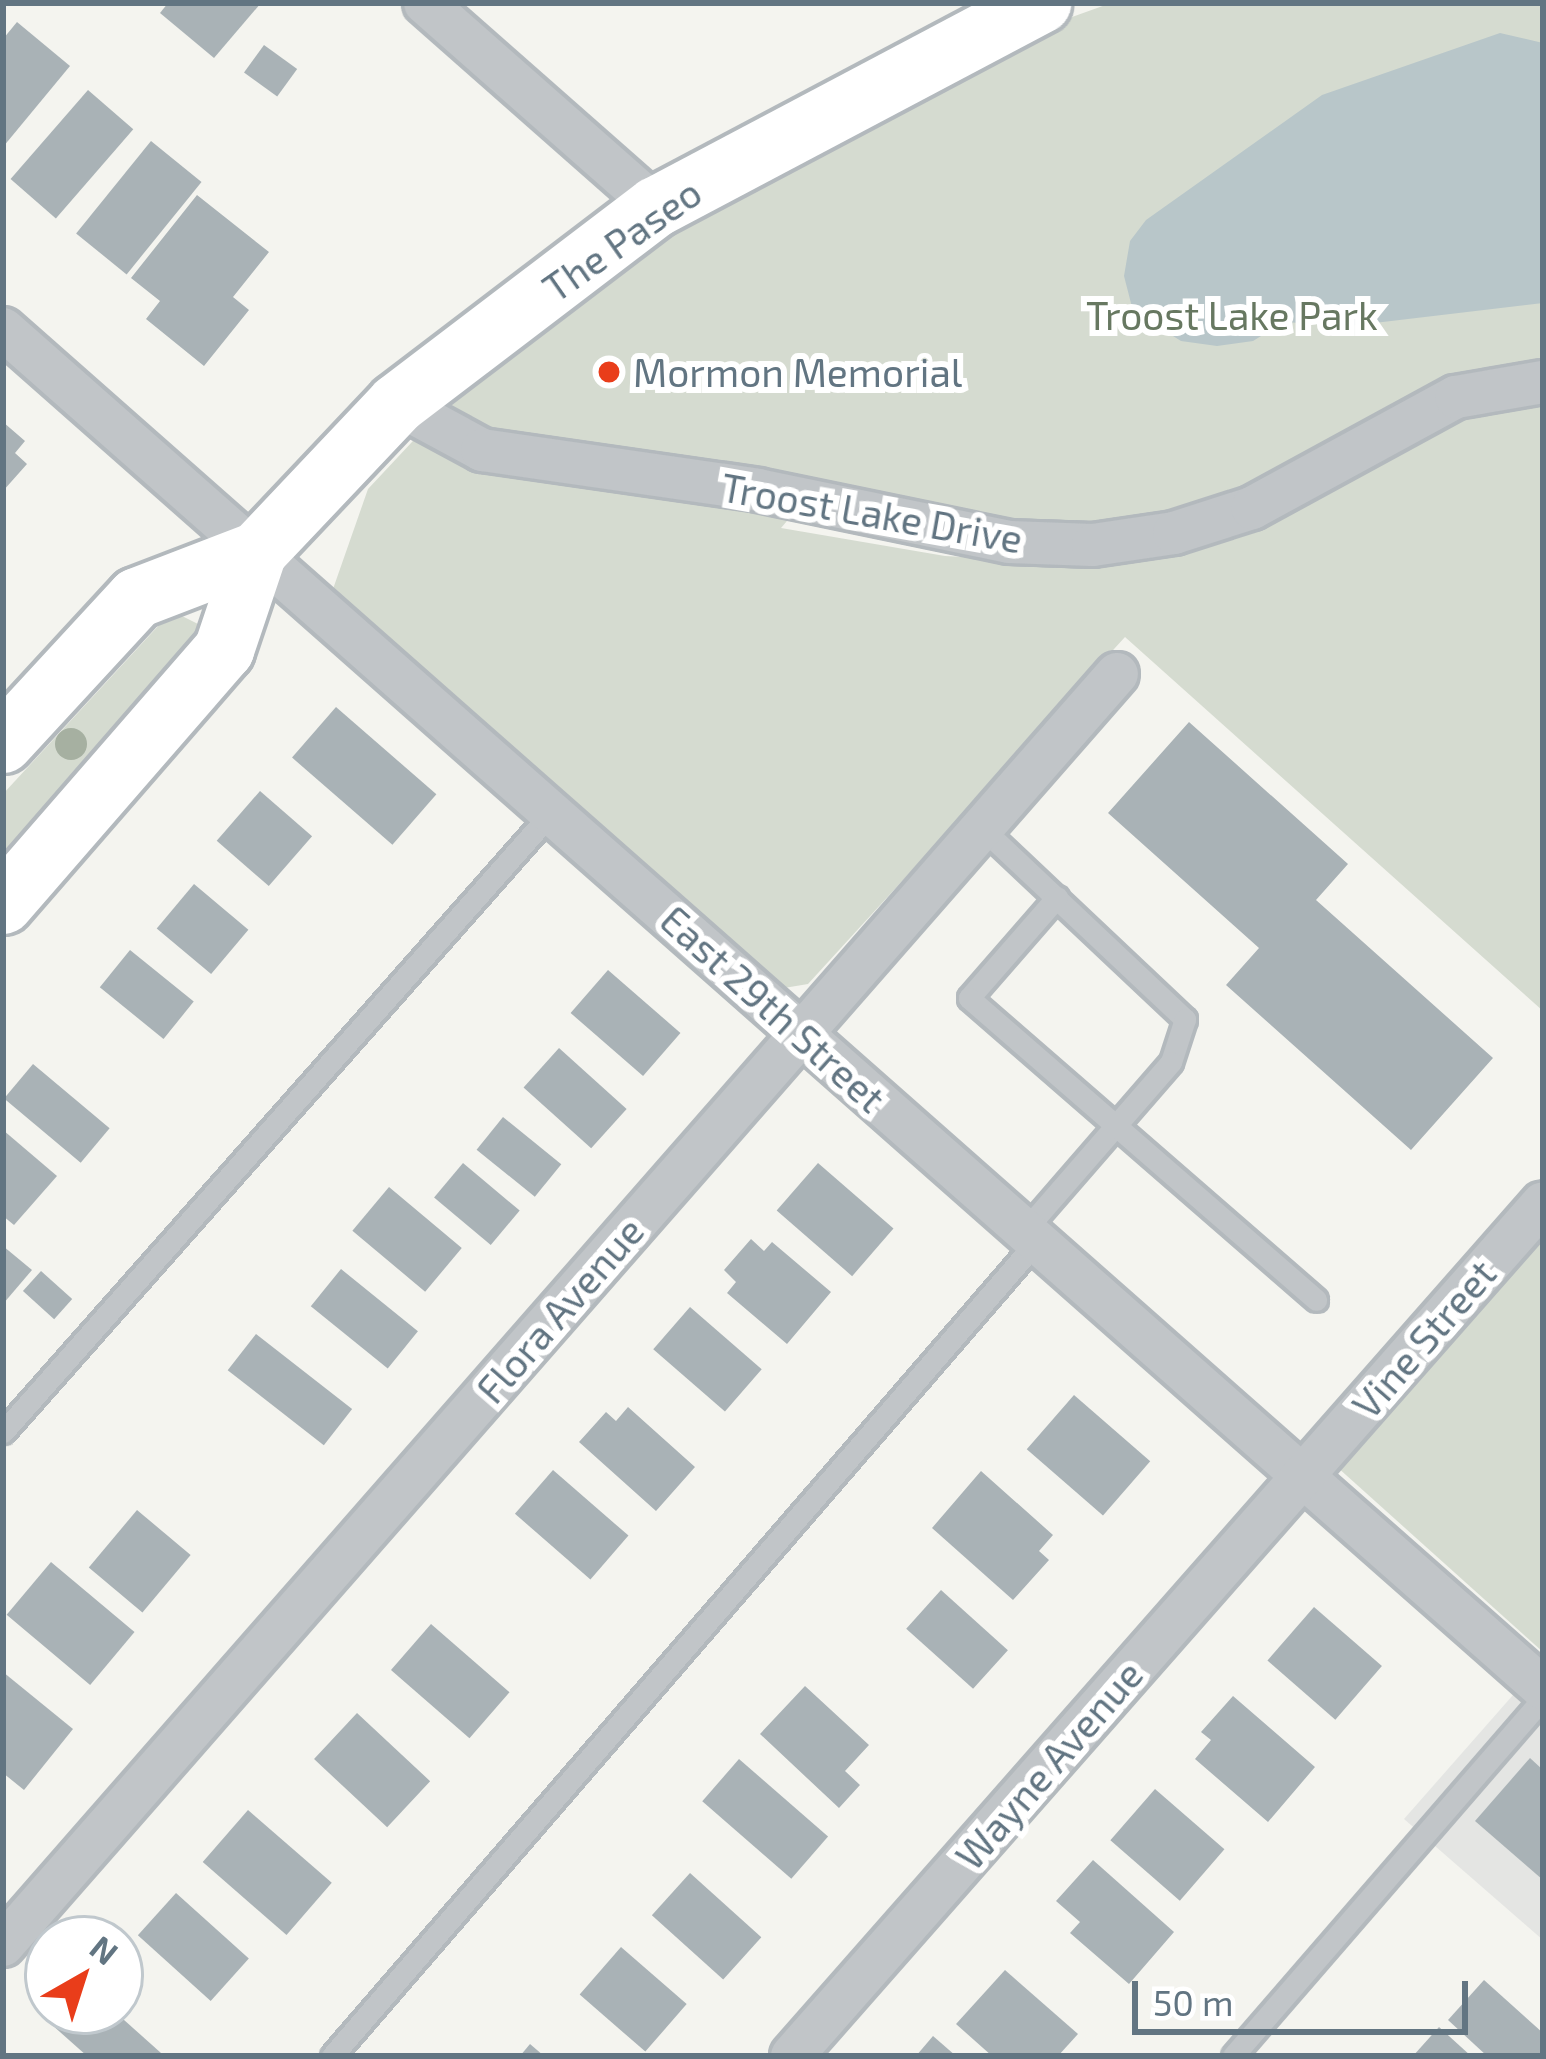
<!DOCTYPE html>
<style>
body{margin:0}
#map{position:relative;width:1546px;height:2059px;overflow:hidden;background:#f4f4ef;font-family:"Exo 2",sans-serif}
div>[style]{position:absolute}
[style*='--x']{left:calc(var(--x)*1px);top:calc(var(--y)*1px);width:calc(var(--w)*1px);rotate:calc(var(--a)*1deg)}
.built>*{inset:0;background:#e4e5e3}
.green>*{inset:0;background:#d5dbd0}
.water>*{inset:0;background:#b8c6c9}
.building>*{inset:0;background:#a9b2b6;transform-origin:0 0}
.roads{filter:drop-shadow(3px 0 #b3b9bd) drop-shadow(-3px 0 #b3b9bd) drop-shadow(0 3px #b3b9bd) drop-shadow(0 -3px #b3b9bd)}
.lane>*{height:21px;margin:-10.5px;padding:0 10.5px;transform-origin:10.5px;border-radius:10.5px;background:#c1c5c8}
.street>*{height:42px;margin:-21px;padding:0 21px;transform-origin:21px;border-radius:21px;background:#c1c5c8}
.secondary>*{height:60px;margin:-30px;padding:0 30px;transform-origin:30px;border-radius:30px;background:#fff}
.trees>*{width:32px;height:32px;margin:-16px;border-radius:50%;background:#a6b0a1}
.dots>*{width:33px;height:33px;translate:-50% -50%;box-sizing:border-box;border:6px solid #fff;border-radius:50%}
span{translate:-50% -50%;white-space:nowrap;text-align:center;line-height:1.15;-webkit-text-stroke:12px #fff;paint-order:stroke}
.street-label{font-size:39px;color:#627582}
.park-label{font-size:39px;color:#677861}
.poi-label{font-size:39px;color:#627582}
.left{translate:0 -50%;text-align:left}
.frame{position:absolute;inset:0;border:6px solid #627582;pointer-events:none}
.north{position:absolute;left:24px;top:1915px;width:120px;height:120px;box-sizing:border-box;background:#fff;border:3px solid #c0c8cd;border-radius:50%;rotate:39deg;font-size:33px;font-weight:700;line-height:48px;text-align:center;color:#627582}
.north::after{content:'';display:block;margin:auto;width:42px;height:54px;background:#e93d1a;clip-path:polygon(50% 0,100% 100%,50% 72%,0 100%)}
.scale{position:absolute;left:1132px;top:1981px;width:336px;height:54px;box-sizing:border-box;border:6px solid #627582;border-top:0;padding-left:15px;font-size:36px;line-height:42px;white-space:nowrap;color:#627582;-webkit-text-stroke:9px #fff;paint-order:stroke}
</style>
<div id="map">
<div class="built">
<div style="clip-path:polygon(1513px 1695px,1543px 1722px,1543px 1940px,1404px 1819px)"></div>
</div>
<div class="green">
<div style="clip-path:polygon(evenodd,1111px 3px,1543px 3px,1543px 1011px,1125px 637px,808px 984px,784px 988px,333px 589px,368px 489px,455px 396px,706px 204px,1047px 26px,1111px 3px,820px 482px,989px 515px,1040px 561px,945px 556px,781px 528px,820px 482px)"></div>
<div style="clip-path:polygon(172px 611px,204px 627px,197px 646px,3px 864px,3px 794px)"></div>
<div style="clip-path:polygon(1543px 1230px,1543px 1652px,1336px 1466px)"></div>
</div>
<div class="water">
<div style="clip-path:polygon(1500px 33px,1543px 43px,1543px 303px,1349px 326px,1284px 322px,1253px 341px,1217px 346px,1181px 341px,1133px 311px,1124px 276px,1130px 241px,1146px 220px,1322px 95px)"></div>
</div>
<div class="building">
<div style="clip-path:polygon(168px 3px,261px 3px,214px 58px,160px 13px)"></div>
<div style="clip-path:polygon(17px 22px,70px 66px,3px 147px,3px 39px)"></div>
<div style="left:264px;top:45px;width:41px;height:34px;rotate:36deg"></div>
<div style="left:88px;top:90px;width:60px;height:118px;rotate:41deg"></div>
<div style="left:151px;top:141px;width:65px;height:119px;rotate:39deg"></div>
<div style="clip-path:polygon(197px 195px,269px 252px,233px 297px,249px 310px,204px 366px,146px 319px,160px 301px,131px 278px)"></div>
<div style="clip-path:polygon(3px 422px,25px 441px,15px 453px,27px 464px,3px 491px)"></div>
<div style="left:336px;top:707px;width:133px;height:67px;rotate:41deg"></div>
<div style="clip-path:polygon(1189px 722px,1348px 864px,1316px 900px,1493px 1058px,1411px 1150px,1226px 985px,1259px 948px,1108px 813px)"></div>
<div style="left:260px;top:791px;width:69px;height:66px;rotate:41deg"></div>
<div style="left:194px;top:884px;width:71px;height:58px;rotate:40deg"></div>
<div style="left:130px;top:950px;width:82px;height:48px;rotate:39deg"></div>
<div style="left:608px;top:970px;width:96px;height:57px;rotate:41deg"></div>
<div style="left:559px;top:1048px;width:91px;height:53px;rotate:42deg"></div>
<div style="left:33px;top:1064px;width:100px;height:45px;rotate:40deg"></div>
<div style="left:503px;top:1117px;width:75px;height:42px;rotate:39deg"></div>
<div style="clip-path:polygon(3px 1130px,57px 1176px,14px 1225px,3px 1216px)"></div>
<div style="left:463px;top:1163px;width:74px;height:45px;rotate:40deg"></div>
<div style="left:818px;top:1163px;width:100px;height:63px;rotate:41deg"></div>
<div style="left:389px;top:1187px;width:95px;height:57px;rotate:40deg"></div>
<div style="clip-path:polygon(751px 1239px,764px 1251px,772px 1242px,831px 1292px,787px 1344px,727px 1293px,736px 1282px,724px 1270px)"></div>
<div style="clip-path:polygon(3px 1246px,32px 1270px,3px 1304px)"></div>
<div style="left:341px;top:1269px;width:99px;height:48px;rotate:39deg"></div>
<div style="left:41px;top:1271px;width:42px;height:27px;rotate:42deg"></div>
<div style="left:690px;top:1307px;width:95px;height:56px;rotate:41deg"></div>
<div style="left:256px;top:1334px;width:122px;height:46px;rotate:38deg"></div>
<div style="left:1074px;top:1395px;width:101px;height:72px;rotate:41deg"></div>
<div style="clip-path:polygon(628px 1407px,695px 1467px,656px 1511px,579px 1442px,606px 1412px,616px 1421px)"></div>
<div style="left:553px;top:1470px;width:100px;height:58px;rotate:41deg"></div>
<div style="clip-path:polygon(981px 1471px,1053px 1535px,1039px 1551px,1049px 1560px,1013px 1600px,932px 1528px)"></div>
<div style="left:137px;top:1510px;width:70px;height:75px;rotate:40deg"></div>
<div style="left:51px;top:1562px;width:109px;height:69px;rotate:40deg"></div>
<div style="left:941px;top:1590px;width:90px;height:52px;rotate:42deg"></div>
<div style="left:1314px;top:1607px;width:90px;height:71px;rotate:41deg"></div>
<div style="left:431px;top:1624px;width:104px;height:61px;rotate:41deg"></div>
<div style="clip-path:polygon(3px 1672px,73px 1729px,24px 1790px,3px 1773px)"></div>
<div style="clip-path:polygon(805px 1686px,869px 1745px,845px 1771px,860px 1785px,839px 1808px,760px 1734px)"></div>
<div style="clip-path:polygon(1233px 1696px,1315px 1767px,1268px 1822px,1195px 1759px,1211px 1740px,1201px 1732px)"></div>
<div style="left:357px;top:1713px;width:100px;height:63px;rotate:43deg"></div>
<div style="clip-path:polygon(1530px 1758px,1543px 1770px,1543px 1880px,1475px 1821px)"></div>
<div style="left:739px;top:1759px;width:118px;height:56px;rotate:41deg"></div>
<div style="left:1155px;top:1789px;width:92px;height:68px;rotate:41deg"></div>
<div style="left:248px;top:1810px;width:111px;height:69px;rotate:41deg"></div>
<div style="clip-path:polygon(1093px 1860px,1174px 1932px,1129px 1984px,1070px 1933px,1080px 1922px,1056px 1901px)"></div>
<div style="left:690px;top:1873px;width:96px;height:57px;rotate:42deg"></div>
<div style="left:176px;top:1893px;width:98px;height:57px;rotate:42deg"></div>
<div style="left:621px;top:1947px;width:87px;height:63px;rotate:41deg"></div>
<div style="clip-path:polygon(1005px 1970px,1078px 2034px,1058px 2056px,992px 2056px,956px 2024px)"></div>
<div style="clip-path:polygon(1484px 1980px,1543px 2033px,1543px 2056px,1487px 2056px,1448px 2020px)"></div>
<div style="clip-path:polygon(47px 2011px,114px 2011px,161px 2053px,87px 2056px,42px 2016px)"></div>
<div style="clip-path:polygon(1439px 2027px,1471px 2056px,1413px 2056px)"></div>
<div style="clip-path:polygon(933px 2036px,956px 2056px,916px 2056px)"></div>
<div style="clip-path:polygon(530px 2044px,544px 2056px,520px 2056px)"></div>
</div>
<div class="roads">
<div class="lane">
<div style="--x:982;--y:828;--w:279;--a:43.3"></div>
<div style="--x:1185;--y:1019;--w:45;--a:108"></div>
<div style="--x:1171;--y:1062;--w:224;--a:131"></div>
<div style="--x:1057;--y:897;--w:134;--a:131.1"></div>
<div style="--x:969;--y:998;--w:460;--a:41"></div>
<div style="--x:3;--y:1432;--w:828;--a:-48.48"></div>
<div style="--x:332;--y:2056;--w:1078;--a:-49.14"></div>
<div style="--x:1233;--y:2056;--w:474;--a:-49.1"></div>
</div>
<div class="street">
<div style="--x:425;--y:3;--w:308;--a:41.4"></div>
<div style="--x:3;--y:329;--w:2054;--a:41.43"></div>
<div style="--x:397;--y:404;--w:97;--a:28.4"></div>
<div style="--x:482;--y:450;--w:279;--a:8.2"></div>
<div style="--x:758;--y:490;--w:256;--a:11.7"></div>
<div style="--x:1009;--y:542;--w:84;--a:2"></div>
<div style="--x:1093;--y:545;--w:82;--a:-8.4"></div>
<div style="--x:1174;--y:533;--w:82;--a:-17.8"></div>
<div style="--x:1252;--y:508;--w:232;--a:-28.6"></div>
<div style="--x:1456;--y:397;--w:88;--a:-9.8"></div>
<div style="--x:3;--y:1945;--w:1690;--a:-48.77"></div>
<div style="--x:792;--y:2056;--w:1136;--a:-48.64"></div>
</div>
<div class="secondary">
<div style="--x:3;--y:743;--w:197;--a:-47.3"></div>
<div style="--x:137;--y:598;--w:129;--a:-21"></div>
<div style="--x:257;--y:552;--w:204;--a:-46.6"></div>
<div style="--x:397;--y:404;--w:325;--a:-37.3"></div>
<div style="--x:656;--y:207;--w:436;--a:-27.9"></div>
<div style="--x:3;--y:904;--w:337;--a:-49"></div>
<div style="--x:224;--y:650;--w:103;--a:-71.4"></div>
</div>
</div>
<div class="trees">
<div style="left:71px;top:744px"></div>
</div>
<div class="dots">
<div style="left:609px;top:372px;background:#e93d1a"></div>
</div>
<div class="street-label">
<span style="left:622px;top:240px;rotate:-35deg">The Paseo</span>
<span style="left:872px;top:513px;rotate:10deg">Troost Lake Drive</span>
<span style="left:773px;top:1009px;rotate:42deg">East 29th Street</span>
<span style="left:560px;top:1310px;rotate:-49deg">Flora Avenue</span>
<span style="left:1424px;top:1339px;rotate:-49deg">Vine Street</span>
<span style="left:1049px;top:1765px;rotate:-49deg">Wayne Avenue</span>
</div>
<div class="park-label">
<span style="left:1232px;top:315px">Troost Lake Park</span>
</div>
<div class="poi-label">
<span class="left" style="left:633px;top:372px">Mormon Memorial</span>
</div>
<div class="frame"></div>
<div class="north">N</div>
<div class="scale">50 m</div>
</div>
